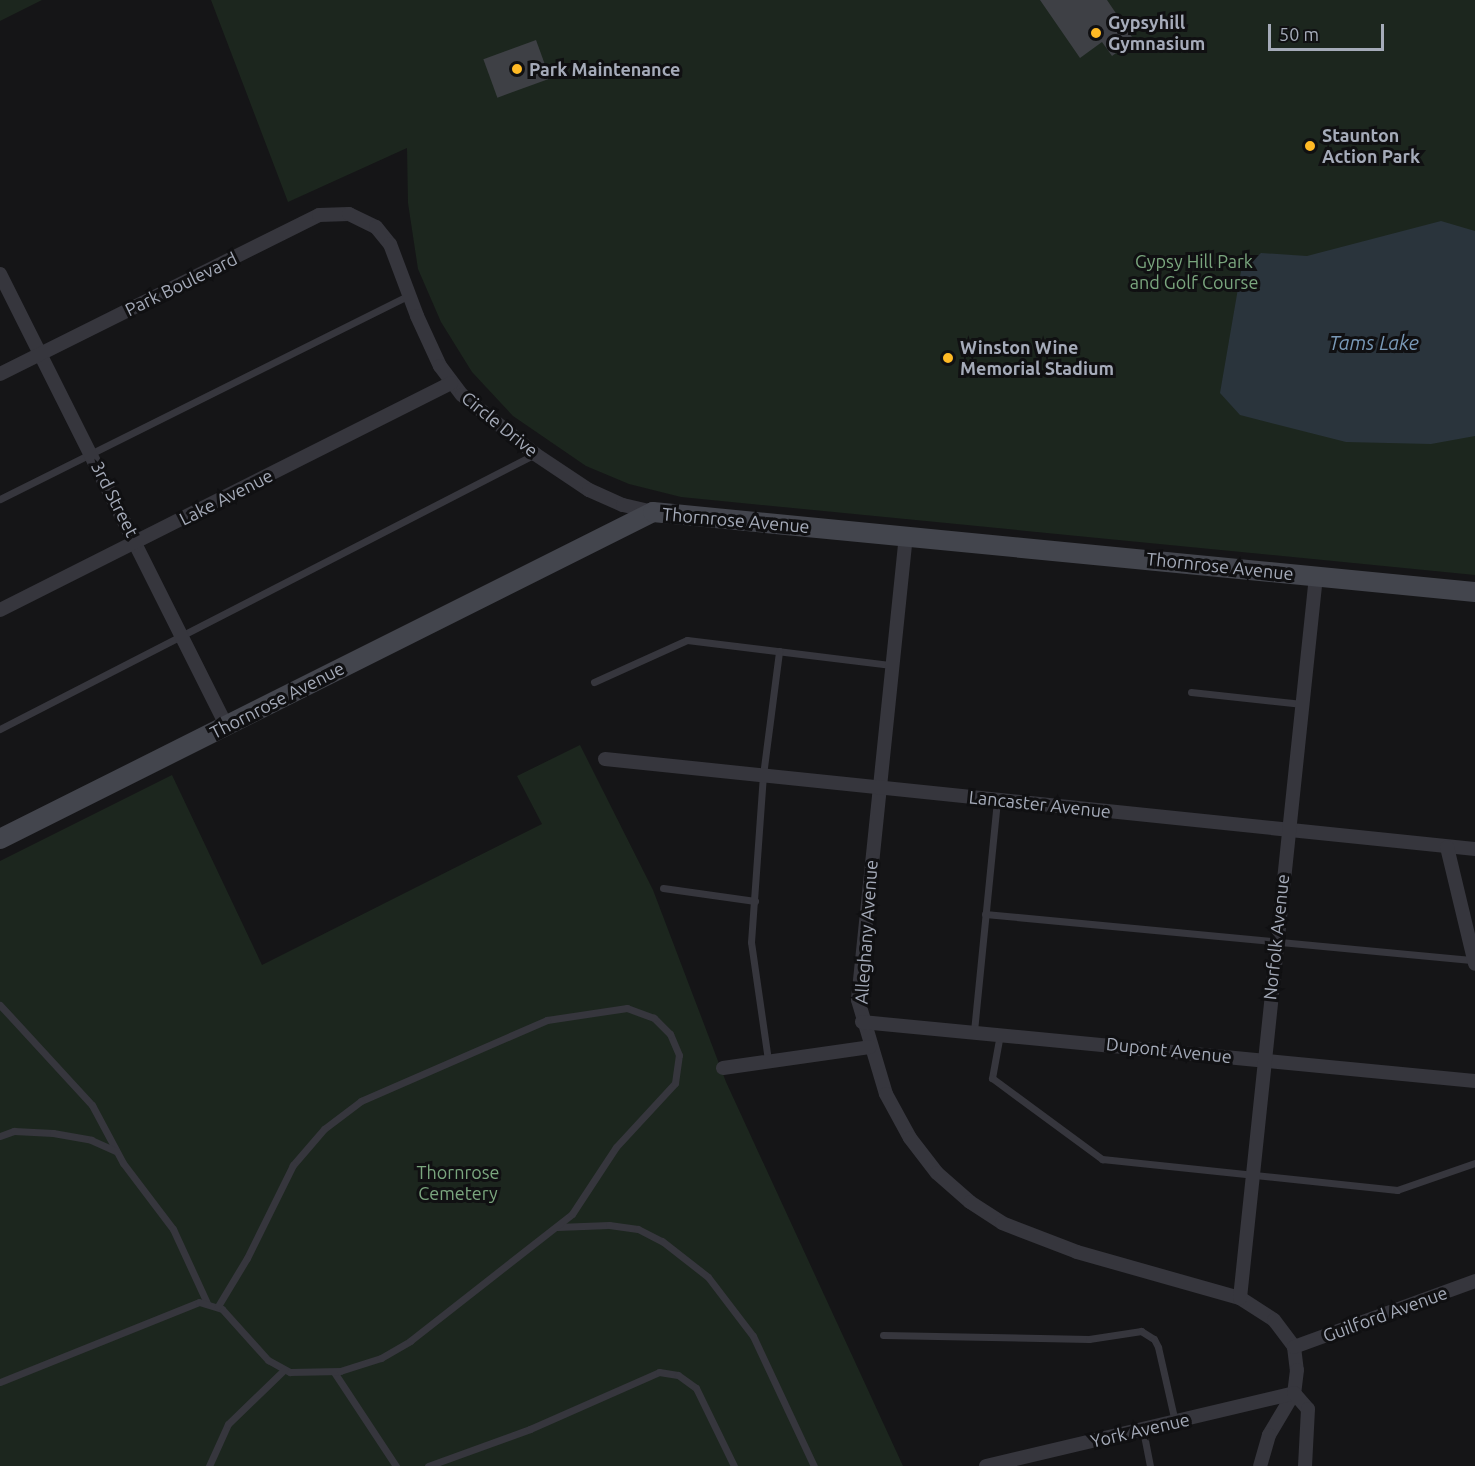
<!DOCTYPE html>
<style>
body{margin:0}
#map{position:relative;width:1475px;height:1466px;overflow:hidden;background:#151517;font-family:Ubuntu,sans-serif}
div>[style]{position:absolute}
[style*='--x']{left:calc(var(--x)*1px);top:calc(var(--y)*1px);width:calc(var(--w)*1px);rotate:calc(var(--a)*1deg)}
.green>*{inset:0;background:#1c261e}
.water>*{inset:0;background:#2a343c}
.building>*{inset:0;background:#3e4045;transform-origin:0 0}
.lane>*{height:7px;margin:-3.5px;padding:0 3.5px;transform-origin:3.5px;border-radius:3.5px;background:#36363d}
.street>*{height:14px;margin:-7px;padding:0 7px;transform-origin:7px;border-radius:7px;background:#36363d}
.secondary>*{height:20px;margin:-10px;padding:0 10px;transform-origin:10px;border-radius:10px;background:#43454d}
.dots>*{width:16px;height:16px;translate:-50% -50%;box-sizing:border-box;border:3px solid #101012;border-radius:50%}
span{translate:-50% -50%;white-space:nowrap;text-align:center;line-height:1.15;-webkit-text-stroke:6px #101012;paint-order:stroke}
.poi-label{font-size:18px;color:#a5abb9;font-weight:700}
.left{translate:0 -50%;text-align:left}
.park-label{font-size:18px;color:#7aa67e}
.street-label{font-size:18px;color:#a5abb9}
.water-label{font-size:20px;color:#7999b7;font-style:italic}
.scale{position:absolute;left:1268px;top:24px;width:116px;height:27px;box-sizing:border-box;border:3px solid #a5abb9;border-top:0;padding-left:8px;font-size:18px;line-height:21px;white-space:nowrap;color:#a5abb9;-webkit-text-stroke:4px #101012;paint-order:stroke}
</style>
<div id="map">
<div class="green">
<div style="clip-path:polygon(0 0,42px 0,0 21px)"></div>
<div style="clip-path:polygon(211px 0,1475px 0,1475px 575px,681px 497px,629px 484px,586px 466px,513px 416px,472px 372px,441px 322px,418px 269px,408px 203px,407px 148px,288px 202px)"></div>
<div style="clip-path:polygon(580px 745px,653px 890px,726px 1082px,903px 1466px,0 1466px,0 861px,172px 775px,262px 965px,542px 824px,517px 776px)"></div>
</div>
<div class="water">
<div style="clip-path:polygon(1441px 221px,1475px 231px,1475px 436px,1431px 444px,1346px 442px,1240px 415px,1220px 393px,1241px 271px,1261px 253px,1307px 256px)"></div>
</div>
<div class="building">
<div style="clip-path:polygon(1040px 0,1107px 0,1134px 40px,1112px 56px,1102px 42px,1080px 58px)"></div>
<div style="left:536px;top:40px;width:41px;height:56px;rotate:70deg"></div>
</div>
<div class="lane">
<div style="--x:0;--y:499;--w:456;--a:-26.5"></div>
<div style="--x:594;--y:682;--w:102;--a:-24.3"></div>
<div style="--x:687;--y:640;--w:206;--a:7"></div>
<div style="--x:1191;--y:692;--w:112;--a:6.2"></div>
<div style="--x:0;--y:729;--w:602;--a:-27.2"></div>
<div style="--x:663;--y:888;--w:93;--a:8"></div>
<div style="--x:985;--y:914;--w:491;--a:5.4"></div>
<div style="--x:0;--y:1005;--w:136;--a:47.4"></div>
<div style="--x:92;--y:1105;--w:66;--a:61.9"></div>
<div style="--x:123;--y:1163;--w:83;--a:52.9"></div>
<div style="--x:173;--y:1229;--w:81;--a:65.3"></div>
<div style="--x:974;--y:1031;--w:232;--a:-84.3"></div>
<div style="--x:1000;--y:1034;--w:45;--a:100.3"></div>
<div style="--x:992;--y:1078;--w:137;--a:36.4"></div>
<div style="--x:1102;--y:1159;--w:297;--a:6"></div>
<div style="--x:1397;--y:1190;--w:83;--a:-19.1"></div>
<div style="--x:768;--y:1060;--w:119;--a:-98.2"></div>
<div style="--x:751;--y:942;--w:167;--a:-85.9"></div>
<div style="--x:763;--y:775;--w:125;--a:-82.6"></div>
<div style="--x:0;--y:1136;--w:15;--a:-20"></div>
<div style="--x:14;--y:1131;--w:39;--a:3"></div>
<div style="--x:53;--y:1133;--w:39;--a:10"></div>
<div style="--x:91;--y:1140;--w:27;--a:24"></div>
<div style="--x:557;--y:1227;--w:52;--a:-2.2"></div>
<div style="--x:609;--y:1225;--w:29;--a:8"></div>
<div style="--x:638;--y:1229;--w:27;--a:27"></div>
<div style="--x:662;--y:1241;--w:58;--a:38"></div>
<div style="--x:708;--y:1277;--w:74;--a:52.7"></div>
<div style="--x:753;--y:1336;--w:144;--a:64.9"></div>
<div style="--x:883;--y:1335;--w:206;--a:1.1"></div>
<div style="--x:1089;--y:1339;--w:53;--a:-8.7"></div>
<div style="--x:1141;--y:1331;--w:15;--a:32"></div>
<div style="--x:1154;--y:1339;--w:9;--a:63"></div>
<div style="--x:1158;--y:1347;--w:77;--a:77.2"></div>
<div style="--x:334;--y:1372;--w:113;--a:56.6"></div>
<div style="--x:0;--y:1382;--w:214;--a:-21.9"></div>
<div style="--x:199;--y:1302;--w:24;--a:17"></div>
<div style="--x:222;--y:1309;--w:69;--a:48"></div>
<div style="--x:268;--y:1360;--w:25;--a:29"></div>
<div style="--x:290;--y:1372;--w:50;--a:-1.1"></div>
<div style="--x:340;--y:1371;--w:43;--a:-17.6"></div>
<div style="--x:381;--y:1358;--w:34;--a:-30"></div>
<div style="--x:410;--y:1341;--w:206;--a:-38.1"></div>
<div style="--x:572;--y:1214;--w:80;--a:-56.7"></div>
<div style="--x:616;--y:1147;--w:87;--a:-47.3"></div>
<div style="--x:675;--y:1083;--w:28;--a:-82"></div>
<div style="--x:679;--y:1055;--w:23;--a:-113"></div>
<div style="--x:670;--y:1034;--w:23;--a:-135"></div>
<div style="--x:654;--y:1018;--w:29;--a:-160"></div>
<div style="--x:627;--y:1008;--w:81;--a:171.5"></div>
<div style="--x:547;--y:1020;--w:203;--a:156.5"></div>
<div style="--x:361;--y:1101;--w:46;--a:142.9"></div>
<div style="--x:324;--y:1129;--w:48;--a:130.7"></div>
<div style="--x:293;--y:1165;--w:104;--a:116.3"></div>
<div style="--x:247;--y:1258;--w:56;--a:121.1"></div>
<div style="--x:1143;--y:1430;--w:37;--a:79"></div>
<div style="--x:209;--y:1466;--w:46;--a:-65.7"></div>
<div style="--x:228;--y:1424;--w:78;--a:-44"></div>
<div style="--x:428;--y:1466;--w:109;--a:-19.9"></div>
<div style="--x:530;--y:1429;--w:141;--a:-23.8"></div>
<div style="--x:659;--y:1372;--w:19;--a:9"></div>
<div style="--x:678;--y:1375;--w:22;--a:36"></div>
<div style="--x:696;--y:1388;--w:87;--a:64"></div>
</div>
<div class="street">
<div style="--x:0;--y:274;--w:504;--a:63.38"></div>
<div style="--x:0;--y:374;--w:356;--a:-26.5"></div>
<div style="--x:319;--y:215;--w:30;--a:-2"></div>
<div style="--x:349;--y:214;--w:30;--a:26"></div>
<div style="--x:376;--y:227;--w:22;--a:51"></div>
<div style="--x:390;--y:244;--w:77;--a:69.4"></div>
<div style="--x:417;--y:316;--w:55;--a:65.3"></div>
<div style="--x:440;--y:366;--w:36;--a:53"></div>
<div style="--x:462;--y:395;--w:94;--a:38.9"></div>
<div style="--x:535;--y:454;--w:65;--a:33.7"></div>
<div style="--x:589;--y:490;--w:37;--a:24"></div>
<div style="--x:623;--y:505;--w:31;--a:13"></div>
<div style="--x:906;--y:535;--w:467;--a:95.9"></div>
<div style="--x:858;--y:1000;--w:98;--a:73.4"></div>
<div style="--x:886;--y:1094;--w:50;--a:61.4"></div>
<div style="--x:910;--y:1138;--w:44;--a:52.4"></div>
<div style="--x:937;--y:1173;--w:44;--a:41.3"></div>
<div style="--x:970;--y:1202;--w:38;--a:33"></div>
<div style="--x:1002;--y:1223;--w:80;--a:21.1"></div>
<div style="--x:1077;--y:1252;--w:169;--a:15.8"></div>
<div style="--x:1240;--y:1298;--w:40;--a:32.9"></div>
<div style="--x:1274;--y:1320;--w:34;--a:53"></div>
<div style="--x:1294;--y:1347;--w:23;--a:83"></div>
<div style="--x:1297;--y:1370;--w:23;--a:97"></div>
<div style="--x:1294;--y:1393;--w:49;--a:120.8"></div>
<div style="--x:1269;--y:1435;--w:32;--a:106"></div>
<div style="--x:0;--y:610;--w:505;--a:-26.72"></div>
<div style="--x:605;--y:759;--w:875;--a:5.91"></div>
<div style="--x:1447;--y:847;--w:120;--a:76.5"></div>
<div style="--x:862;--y:1022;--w:616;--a:5.5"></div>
<div style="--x:723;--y:1068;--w:148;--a:-8.1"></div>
<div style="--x:1240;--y:1298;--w:726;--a:-83.99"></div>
<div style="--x:1294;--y:1347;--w:193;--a:-20"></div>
<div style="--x:986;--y:1466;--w:317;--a:-13.3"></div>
<div style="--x:1294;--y:1393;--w:21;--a:49"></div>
<div style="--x:1308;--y:1409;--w:57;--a:93"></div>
</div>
<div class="secondary">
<div style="--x:0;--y:839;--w:730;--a:-26.6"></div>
<div style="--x:653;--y:512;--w:826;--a:5.56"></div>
</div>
<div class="dots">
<div style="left:1096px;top:33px;background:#ffba25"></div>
<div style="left:517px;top:69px;background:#ffba25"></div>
<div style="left:1310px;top:146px;background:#ffba25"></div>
<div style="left:948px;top:358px;background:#ffba25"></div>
</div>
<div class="poi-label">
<span class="left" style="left:1108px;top:33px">Gypsyhill<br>Gymnasium</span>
<span class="left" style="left:529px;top:69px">Park Maintenance</span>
<span class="left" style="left:1322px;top:146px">Staunton<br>Action Park</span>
<span class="left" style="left:960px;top:358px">Winston Wine<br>Memorial Stadium</span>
</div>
<div class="park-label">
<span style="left:1194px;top:272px">Gypsy Hill Park<br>and Golf Course</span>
<span style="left:458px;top:1183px">Thornrose<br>Cemetery</span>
</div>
<div class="street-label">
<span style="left:181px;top:284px;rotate:-26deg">Park Boulevard</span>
<span style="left:500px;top:424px;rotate:39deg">Circle Drive</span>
<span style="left:226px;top:497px;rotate:-27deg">Lake Avenue</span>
<span style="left:115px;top:499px;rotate:63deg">3rd Street</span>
<span style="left:736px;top:520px;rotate:5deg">Thornrose Avenue</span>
<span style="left:1220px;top:566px;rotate:6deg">Thornrose Avenue</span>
<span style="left:277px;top:700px;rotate:-27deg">Thornrose Avenue</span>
<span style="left:1040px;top:804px;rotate:6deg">Lancaster Avenue</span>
<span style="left:866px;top:932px;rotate:-86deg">Alleghany Avenue</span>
<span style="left:1276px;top:937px;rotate:-84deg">Norfolk Avenue</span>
<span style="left:1169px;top:1050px;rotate:6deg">Dupont Avenue</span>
<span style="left:1385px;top:1314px;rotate:-20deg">Guilford Avenue</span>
<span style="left:1140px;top:1430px;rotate:-13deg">York Avenue</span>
</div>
<div class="water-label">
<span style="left:1374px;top:342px">Tams Lake</span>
</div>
<div class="scale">50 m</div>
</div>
